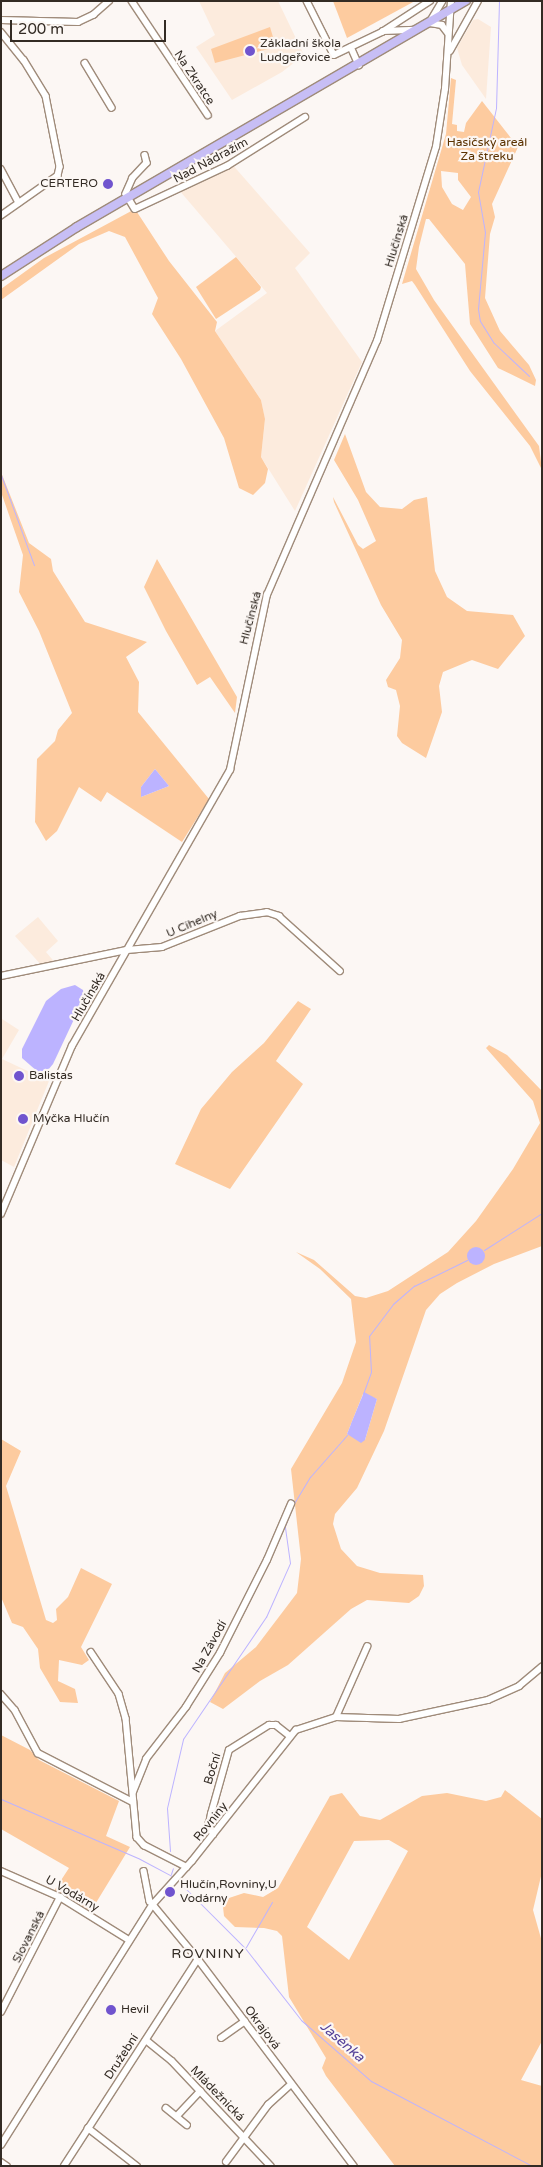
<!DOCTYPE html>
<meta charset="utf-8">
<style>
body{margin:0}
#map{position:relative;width:543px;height:2167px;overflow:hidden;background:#fcf7f4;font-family:"Varela Round",sans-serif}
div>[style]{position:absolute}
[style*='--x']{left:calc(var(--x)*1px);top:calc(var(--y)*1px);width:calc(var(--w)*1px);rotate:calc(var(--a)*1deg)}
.built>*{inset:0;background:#fcebdd}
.green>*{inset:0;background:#fdcb9f}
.water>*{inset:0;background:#bcb3ff}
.round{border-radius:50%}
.stream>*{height:1px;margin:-0.5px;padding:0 0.5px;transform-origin:0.5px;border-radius:0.5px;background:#bcb3ff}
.roads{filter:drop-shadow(1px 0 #9f8b7a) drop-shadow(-1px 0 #9f8b7a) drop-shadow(0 1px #9f8b7a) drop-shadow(0 -1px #9f8b7a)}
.minor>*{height:5.5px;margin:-2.75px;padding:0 2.75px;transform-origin:2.75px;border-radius:2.75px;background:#fff}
.major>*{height:8px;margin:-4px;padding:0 4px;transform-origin:4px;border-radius:4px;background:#c7bef5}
.dots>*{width:14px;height:14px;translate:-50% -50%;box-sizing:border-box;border:2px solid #fcf7f4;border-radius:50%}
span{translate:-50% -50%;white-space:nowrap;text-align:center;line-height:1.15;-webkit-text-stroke:4.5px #fcf7f4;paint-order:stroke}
.poi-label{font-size:12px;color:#332b24}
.left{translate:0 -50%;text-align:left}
.right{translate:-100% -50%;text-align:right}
.street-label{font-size:12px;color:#332b24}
.park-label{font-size:12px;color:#5b3201}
.neighbourhood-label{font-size:14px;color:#332b24;letter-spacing:1px}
.water-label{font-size:14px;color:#544198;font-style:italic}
.frame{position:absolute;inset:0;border:2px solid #332b24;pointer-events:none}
.scale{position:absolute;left:10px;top:20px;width:156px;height:22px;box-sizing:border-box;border:2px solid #332b24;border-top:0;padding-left:6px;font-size:15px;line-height:18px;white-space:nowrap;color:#332b24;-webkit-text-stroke:4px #fcf7f4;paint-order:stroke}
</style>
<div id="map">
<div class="built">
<div style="clip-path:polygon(199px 1px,278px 1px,304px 55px,282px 72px,232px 100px,196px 47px,215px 35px)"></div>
<div style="clip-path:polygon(478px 19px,491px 27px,486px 99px,462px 65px,457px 48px,473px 20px)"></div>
<div style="clip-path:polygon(231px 163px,310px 253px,295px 268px,362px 362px,295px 511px,261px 457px,265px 420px,261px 400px,215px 331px,267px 293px,179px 190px)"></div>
<div style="clip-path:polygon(38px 917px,58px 941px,46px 952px,57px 965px,43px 967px,15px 936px)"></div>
<div style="clip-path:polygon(1px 1015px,2px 1019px,19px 1030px,2px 1059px,49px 1081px,14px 1167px,1px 1160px)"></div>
</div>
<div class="green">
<div style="clip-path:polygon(333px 1px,415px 1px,347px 38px)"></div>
<div style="clip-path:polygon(270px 27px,276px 47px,215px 63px,211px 49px)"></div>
<div style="clip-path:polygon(evenodd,451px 78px,456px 80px,452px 124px,457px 125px,457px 131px,464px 132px,466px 123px,482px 101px,518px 147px,492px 204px,495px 217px,490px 234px,485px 298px,500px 331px,529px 365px,536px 380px,535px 386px,498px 368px,470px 324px,465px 264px,429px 219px,426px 219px,419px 247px,416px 269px,434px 300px,539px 446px,542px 470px,530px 446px,470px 371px,415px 285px,412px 281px,402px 284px,446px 134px,451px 78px,441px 171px,458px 173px,458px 180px,471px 197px,463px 210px,452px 204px,442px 187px,441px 171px)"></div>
<div style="clip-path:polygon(135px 209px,169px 261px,217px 322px,215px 331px,261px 400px,265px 419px,261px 457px,268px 469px,265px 483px,253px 495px,239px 488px,224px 438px,181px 359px,152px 314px,158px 298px,125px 237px,109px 231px,79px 244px,1px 300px,1px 289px,44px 258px)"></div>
<div style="clip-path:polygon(236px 257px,261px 287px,260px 290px,216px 319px,196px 287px)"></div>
<div style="clip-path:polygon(345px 434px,366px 492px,380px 507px,402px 509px,414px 500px,427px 497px,435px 571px,447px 597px,467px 611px,513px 615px,525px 636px,498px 669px,472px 660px,443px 672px,439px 686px,442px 712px,426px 758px,402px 743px,397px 736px,400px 706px,396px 690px,388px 687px,386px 680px,400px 658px,402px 640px,381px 605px,334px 502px,333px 497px,358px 545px,363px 549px,376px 541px,358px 500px,334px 460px)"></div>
<div style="clip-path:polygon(evenodd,1px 472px,29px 543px,51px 559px,53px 571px,85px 622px,147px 642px,126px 657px,139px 682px,138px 712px,209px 799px,182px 842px,107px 792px,101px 802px,79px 787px,57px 831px,46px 841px,35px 822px,37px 759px,55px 741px,58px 730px,72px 713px,39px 631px,19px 592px,23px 555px,1px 492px,1px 472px,155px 769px,169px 786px,141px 797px,141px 787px,155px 769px)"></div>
<div style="clip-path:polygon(157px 559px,237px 697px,235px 713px,210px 677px,197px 685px,166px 631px,144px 587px)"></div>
<div style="clip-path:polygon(298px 1001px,311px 1009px,276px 1061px,303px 1084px,230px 1189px,175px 1164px,201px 1109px,232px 1072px,264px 1043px)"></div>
<div style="clip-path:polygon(evenodd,489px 1045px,507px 1055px,542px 1091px,542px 1246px,494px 1264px,457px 1283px,440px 1294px,426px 1310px,384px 1431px,357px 1488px,335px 1514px,333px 1524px,341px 1549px,357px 1566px,380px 1573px,423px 1575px,424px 1586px,419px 1596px,409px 1603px,367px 1600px,351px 1609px,288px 1665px,260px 1681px,223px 1709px,210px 1702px,225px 1673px,256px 1647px,297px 1593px,301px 1559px,291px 1469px,342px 1383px,356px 1342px,351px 1299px,320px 1269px,296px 1252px,314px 1260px,355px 1296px,366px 1298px,388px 1291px,448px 1252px,476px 1221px,513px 1169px,540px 1123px,533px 1101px,486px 1048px,489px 1045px,363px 1394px,377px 1399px,365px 1440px,347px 1434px,363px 1394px)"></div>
<div style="clip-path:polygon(1px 1439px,21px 1451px,6px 1486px,46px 1620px,53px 1623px,57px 1620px,56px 1609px,68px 1597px,81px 1568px,112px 1584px,81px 1647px,89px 1660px,82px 1665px,59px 1660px,58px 1681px,75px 1689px,78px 1703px,60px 1702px,40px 1668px,38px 1649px,23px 1627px,12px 1623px,1px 1597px)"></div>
<div style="clip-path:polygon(1px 1735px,30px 1750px,39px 1760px,119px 1801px,106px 1836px,130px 1847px,91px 1911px,54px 1891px,69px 1868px,1px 1829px)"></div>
<div style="clip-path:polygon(evenodd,505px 1790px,542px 1819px,542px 1872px,533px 1910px,542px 1942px,542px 2041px,521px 2080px,542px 2086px,542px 2166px,395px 2166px,326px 2076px,322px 2068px,326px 2058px,289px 1997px,282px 1936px,277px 1931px,264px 1928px,235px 1927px,224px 1916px,223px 1907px,229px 1898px,244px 1893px,263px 1897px,278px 1888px,330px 1796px,342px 1793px,360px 1816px,380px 1820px,422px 1796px,447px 1793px,486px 1801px,501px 1797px,505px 1790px,389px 1840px,408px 1851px,349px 1960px,307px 1927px,354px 1841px,389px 1840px)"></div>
</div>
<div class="water">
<div style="clip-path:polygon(155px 769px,169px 786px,141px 797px,141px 787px)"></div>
<div style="clip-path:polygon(75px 985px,83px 990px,84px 998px,53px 1064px,48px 1070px,38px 1072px,22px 1058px,22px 1049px,46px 1001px,61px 989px)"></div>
<div class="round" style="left:467px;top:1247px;width:18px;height:18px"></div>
<div style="clip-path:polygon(364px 1392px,377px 1399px,365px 1440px,361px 1443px,347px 1434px)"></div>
</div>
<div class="stream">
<div style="--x:499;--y:1;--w:107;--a:91.6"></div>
<div style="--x:496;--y:108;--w:86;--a:102.1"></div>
<div style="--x:478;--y:192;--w:41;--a:80.1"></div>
<div style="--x:485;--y:232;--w:77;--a:95.2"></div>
<div style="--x:478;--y:309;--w:12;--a:81"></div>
<div style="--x:480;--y:321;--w:26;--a:58"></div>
<div style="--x:494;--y:343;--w:48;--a:43.3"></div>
<div style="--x:1;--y:475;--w:96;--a:69.9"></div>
<div style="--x:484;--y:1250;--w:69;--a:-32.5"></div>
<div style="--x:363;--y:1394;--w:23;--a:-70"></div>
<div style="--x:371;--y:1372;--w:36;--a:-93"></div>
<div style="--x:369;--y:1336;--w:40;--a:-53"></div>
<div style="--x:393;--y:1304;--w:28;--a:-41"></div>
<div style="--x:414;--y:1286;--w:59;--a:-26.1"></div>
<div style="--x:351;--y:1424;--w:26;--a:-67"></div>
<div style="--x:293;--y:1505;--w:33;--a:-59"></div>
<div style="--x:310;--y:1477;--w:56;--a:-48.6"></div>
<div style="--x:1;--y:1799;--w:149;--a:23.3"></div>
<div style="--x:138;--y:1858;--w:38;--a:28"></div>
<div style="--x:170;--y:1851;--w:43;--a:-94"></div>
<div style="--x:167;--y:1808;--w:71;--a:-76.9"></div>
<div style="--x:183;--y:1739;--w:148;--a:-55.8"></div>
<div style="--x:266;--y:1617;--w:59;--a:-66"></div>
<div style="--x:290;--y:1563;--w:37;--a:-98"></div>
<div style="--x:285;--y:1526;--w:12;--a:-70"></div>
<div style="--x:171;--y:1874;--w:6;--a:-72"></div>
<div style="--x:180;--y:1883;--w:92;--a:45"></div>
<div style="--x:245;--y:1948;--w:91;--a:52.1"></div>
<div style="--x:301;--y:2020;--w:93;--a:41.1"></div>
<div style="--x:371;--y:2081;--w:182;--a:27.8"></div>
<div style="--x:246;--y:1947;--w:52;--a:-60"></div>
</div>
<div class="roads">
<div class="minor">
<div style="--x:132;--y:1;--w:137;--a:56.3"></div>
<div style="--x:307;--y:1;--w:60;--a:63.4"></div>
<div style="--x:334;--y:55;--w:53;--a:-25.6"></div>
<div style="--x:382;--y:32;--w:57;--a:-32.9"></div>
<div style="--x:443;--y:1;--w:26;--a:121"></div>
<div style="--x:430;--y:23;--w:12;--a:9"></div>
<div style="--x:442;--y:25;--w:10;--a:53"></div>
<div style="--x:1;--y:20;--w:77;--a:1.5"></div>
<div style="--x:78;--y:22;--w:17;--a:-25"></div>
<div style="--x:93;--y:15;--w:21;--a:-41"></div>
<div style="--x:383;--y:31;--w:33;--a:-2"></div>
<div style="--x:1;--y:32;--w:36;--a:51"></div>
<div style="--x:24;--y:60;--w:42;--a:58.6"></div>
<div style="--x:46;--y:96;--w:72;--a:78.8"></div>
<div style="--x:60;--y:167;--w:9;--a:103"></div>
<div style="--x:58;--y:176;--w:70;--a:144.9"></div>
<div style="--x:351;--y:47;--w:20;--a:66"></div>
<div style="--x:450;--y:51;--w:57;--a:-60.8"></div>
<div style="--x:85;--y:63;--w:52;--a:59"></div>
<div style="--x:145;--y:155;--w:8;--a:76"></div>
<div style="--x:147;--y:163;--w:21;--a:133"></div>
<div style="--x:133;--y:178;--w:17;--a:114"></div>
<div style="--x:126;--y:194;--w:17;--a:59"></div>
<div style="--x:135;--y:209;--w:102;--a:-25.1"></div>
<div style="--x:227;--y:166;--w:92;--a:-32.1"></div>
<div style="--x:1;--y:169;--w:38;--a:62"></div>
<div style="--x:1;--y:976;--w:129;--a:-11.7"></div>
<div style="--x:127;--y:950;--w:35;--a:-5"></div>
<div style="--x:162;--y:947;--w:84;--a:-21.7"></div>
<div style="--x:240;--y:916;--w:27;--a:-8"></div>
<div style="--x:267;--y:912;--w:13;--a:18"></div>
<div style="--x:279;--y:916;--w:82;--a:42"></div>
<div style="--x:1;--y:1214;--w:182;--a:-67.1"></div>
<div style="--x:72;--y:1046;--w:318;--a:-60.2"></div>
<div style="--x:230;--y:770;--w:179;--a:-78.1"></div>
<div style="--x:267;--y:595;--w:277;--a:-66.6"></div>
<div style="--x:377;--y:341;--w:203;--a:-73.1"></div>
<div style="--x:436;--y:147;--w:59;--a:-81.2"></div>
<div style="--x:445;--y:89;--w:88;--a:-86.1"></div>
<div style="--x:91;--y:1652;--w:50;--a:56.3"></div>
<div style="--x:119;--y:1694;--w:25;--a:74"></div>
<div style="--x:126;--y:1718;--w:120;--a:84.7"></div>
<div style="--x:137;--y:1837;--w:11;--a:49"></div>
<div style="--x:144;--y:1845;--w:48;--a:27.1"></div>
<div style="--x:1;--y:1694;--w:21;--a:49"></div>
<div style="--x:15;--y:1710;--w:49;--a:61.9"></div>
<div style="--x:38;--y:1753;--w:107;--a:27.3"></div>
<div style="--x:336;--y:1717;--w:77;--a:-66.1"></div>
<div style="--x:133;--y:1792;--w:35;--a:-68"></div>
<div style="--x:146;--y:1759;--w:66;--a:-52.4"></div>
<div style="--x:186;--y:1707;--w:64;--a:-57.8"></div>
<div style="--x:220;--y:1653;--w:104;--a:-63.2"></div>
<div style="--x:267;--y:1560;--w:61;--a:-66.8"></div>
<div style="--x:213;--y:1835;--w:12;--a:-110"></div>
<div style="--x:209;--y:1824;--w:10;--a:-79"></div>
<div style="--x:211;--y:1814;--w:66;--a:-74.3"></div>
<div style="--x:229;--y:1750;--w:47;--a:-32"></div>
<div style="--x:269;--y:1725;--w:7;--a:0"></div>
<div style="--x:276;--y:1725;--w:18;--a:38"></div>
<div style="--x:1;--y:1871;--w:64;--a:23.8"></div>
<div style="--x:60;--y:1897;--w:81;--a:31.9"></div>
<div style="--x:144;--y:1871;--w:31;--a:79"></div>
<div style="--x:150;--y:1901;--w:75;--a:50.4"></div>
<div style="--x:198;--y:1959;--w:259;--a:53"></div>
<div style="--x:1;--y:2012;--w:129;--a:-62.8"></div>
<div style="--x:221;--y:2038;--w:29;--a:-35"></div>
<div style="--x:146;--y:2040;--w:33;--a:39"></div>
<div style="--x:172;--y:2061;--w:144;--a:46.7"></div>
<div style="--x:166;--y:2108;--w:27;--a:39"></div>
<div style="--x:177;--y:2116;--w:34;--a:-47"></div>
<div style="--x:88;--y:2128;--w:62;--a:37.8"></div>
<div style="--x:1;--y:2145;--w:285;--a:-57.8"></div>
<div style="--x:153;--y:1904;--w:58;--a:-47.8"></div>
<div style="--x:192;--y:1861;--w:167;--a:-51.6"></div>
<div style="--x:296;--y:1730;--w:42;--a:-18"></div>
<div style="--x:336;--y:1717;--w:63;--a:1.8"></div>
<div style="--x:399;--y:1719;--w:91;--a:-12.1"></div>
<div style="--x:488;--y:1700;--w:34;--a:-24"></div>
<div style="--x:519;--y:1686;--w:30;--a:-40"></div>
<div style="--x:1;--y:2162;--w:7;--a:34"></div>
<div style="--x:226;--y:2162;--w:71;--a:-53.6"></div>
<div style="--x:268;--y:2105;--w:31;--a:-42"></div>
<div style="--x:64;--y:2166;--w:247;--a:-57.1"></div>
</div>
<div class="major">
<div style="--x:1;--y:276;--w:90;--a:-32.8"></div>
<div style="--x:77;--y:227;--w:450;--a:-30.2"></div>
</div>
</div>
<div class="dots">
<div style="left:250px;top:51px;background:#7054ce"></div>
<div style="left:108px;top:184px;background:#7054ce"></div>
<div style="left:19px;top:1076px;background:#7054ce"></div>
<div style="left:23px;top:1119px;background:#7054ce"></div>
<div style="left:170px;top:1892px;background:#7054ce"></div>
<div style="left:111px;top:2010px;background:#7054ce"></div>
</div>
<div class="poi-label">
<span class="left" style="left:260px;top:51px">Základní škola<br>Ludgeřovice</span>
<span class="right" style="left:98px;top:184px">CERTERO</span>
<span class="left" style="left:29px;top:1076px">Balistas</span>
<span class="left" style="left:33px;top:1119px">Myčka Hlučín</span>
<span class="left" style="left:180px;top:1892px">Hlučín,Rovniny,U<br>Vodárny</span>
<span class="left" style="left:121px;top:2010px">Hevil</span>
</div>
<div class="street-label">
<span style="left:194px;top:78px;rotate:56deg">Na Zkratce</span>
<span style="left:211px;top:161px;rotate:-28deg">Nad Nádražím</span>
<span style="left:397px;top:241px;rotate:-73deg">Hlučínská</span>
<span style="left:251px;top:618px;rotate:-75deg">Hlučínská</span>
<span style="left:192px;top:924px;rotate:-23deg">U Cihelny</span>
<span style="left:89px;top:997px;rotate:-60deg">Hlučínská</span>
<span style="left:210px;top:1647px;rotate:-61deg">Na Závodí</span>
<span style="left:213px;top:1769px;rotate:-73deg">Boční</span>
<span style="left:211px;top:1822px;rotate:-51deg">Rovniny</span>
<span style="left:72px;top:1894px;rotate:30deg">U Vodárny</span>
<span style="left:29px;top:1937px;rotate:-63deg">Slovanská</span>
<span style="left:262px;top:2028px;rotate:53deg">Okrajová</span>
<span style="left:122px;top:2057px;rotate:-57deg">Družební</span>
<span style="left:217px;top:2094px;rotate:46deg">Mládežnická</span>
</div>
<div class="park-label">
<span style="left:487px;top:150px">Hasičský areál<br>Za štreku</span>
</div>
<div class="neighbourhood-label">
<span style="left:208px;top:1954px">ROVNINY</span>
</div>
<div class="water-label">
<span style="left:342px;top:2042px;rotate:41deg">Jasénka</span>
</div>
<div class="frame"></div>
<div class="scale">200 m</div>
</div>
